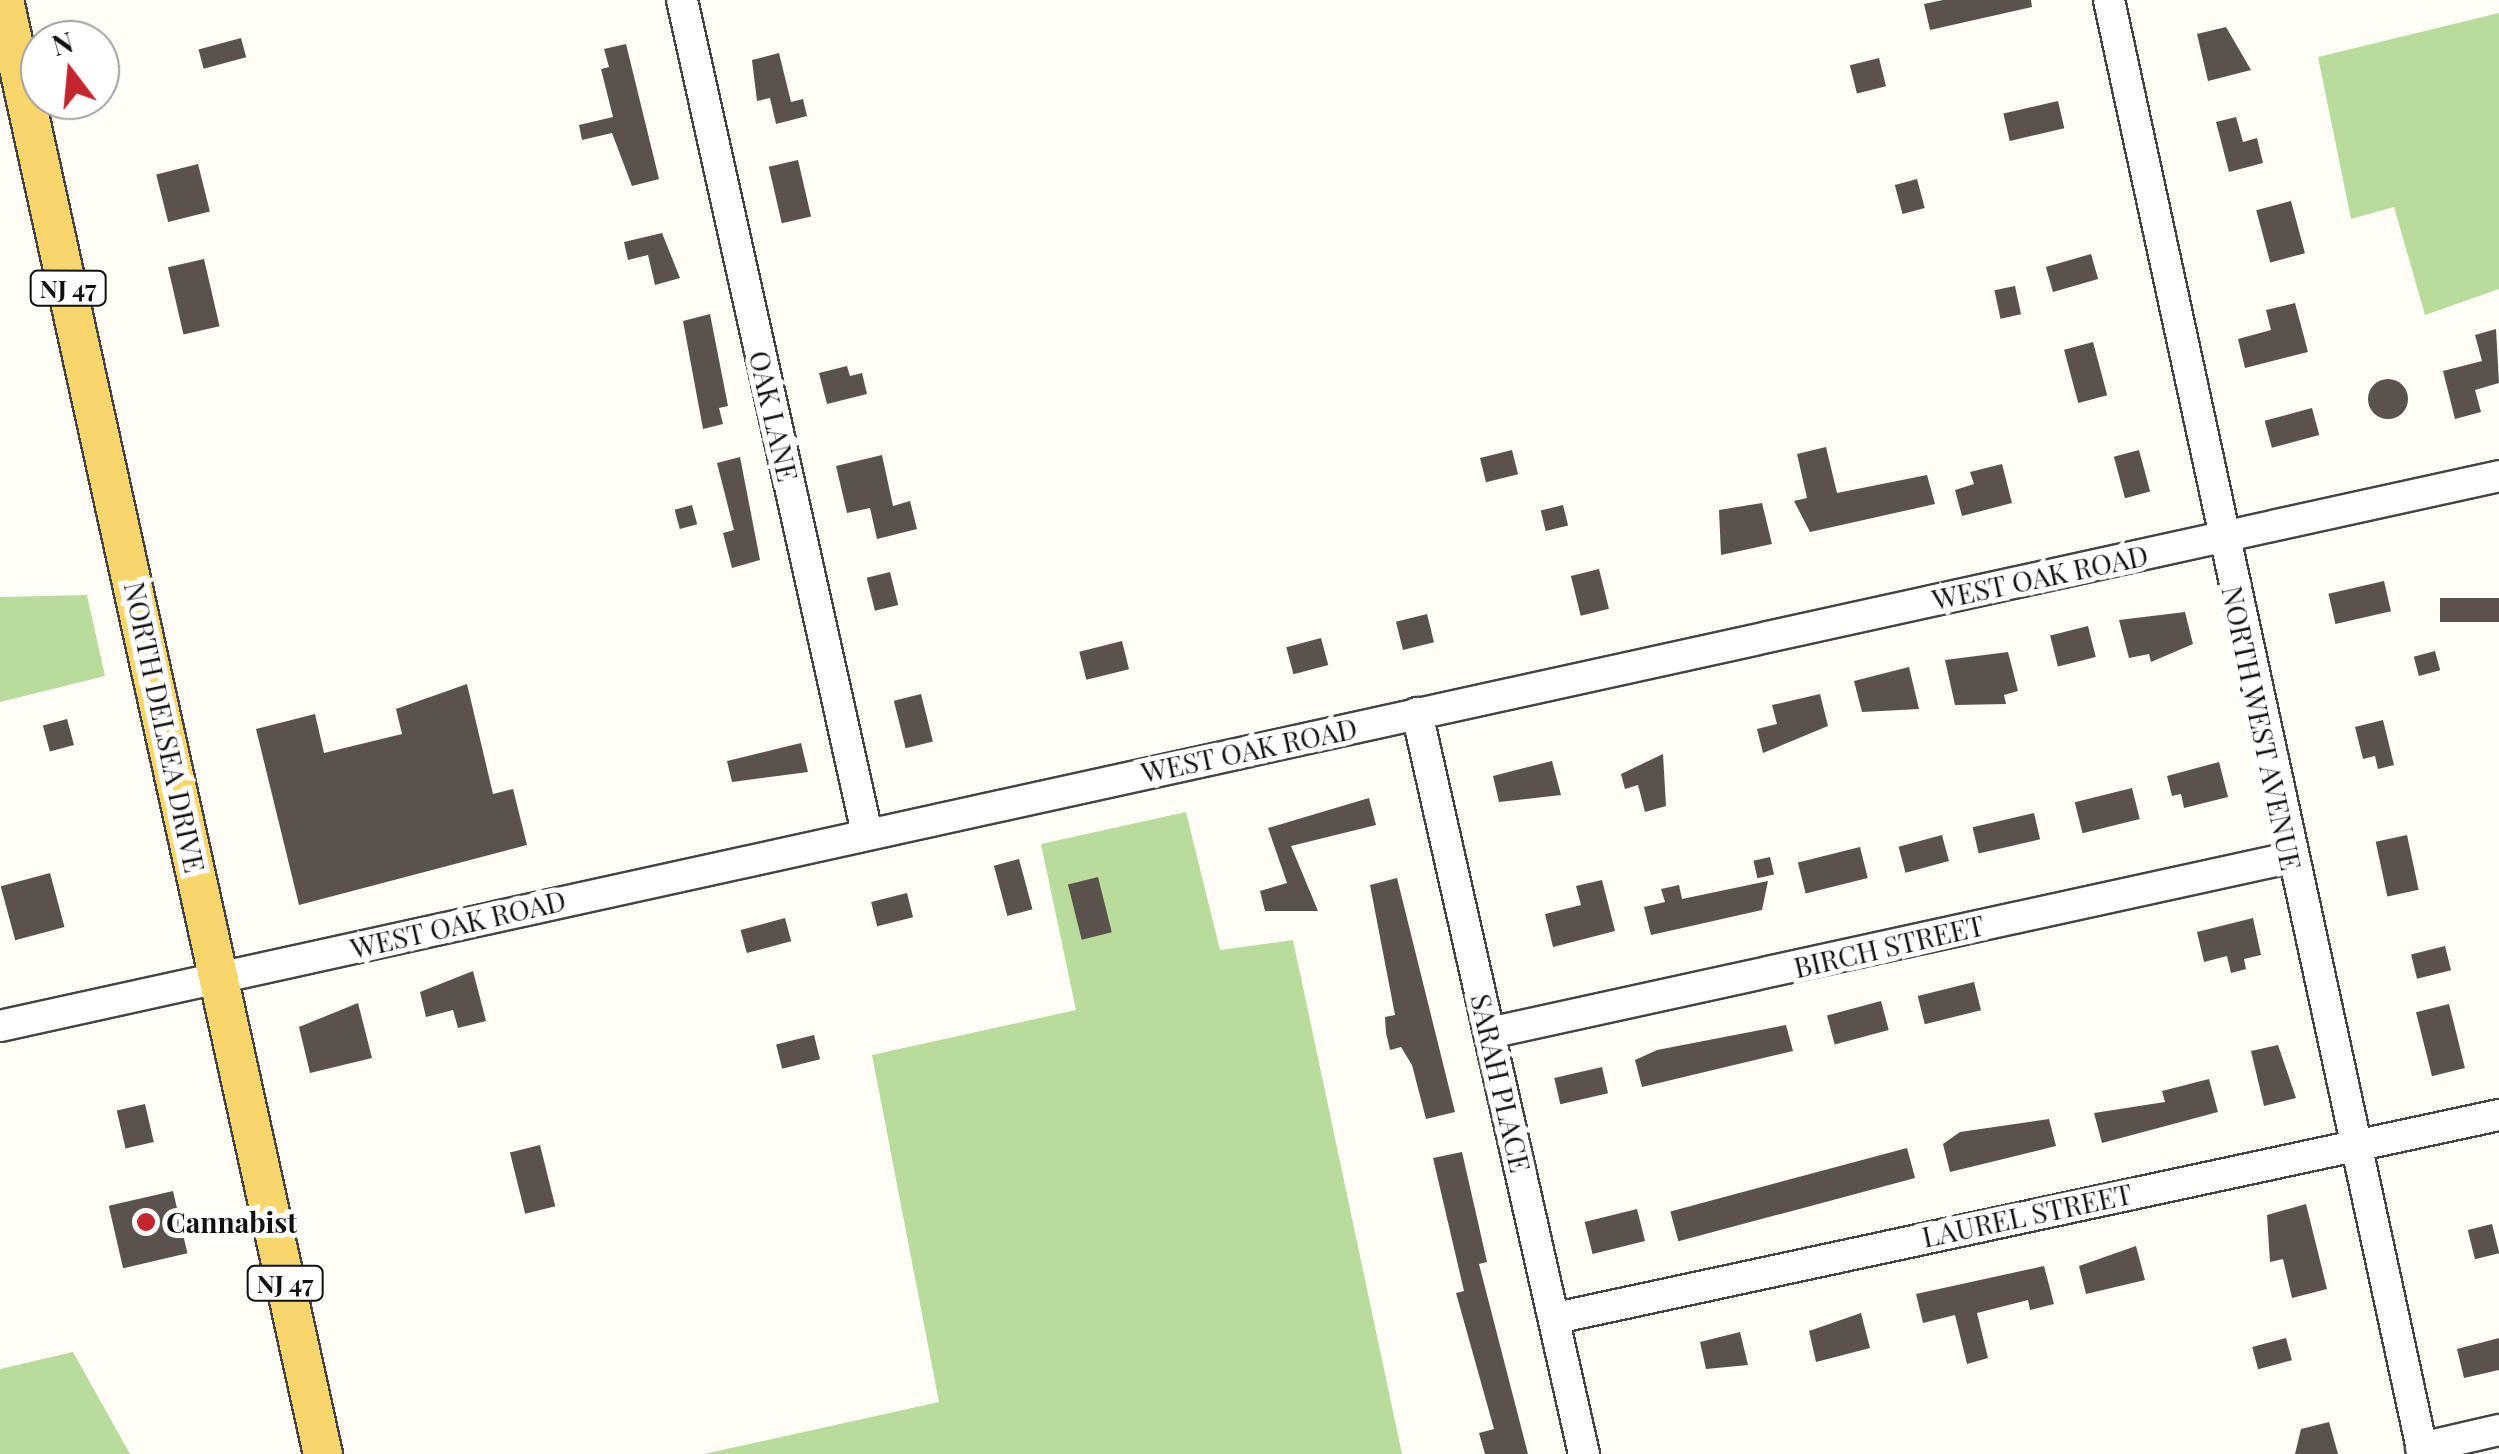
<!DOCTYPE html>
<style>
body{margin:0}
#map{position:relative;width:2499px;height:1454px;overflow:hidden;background:#fffdf5;font-family:"Playfair Display",serif}
div>[style]{position:absolute}
[style*='--x']{left:calc(var(--x)*1px);top:calc(var(--y)*1px);width:calc(var(--w)*1px);rotate:calc(var(--a)*1deg)}
.forest>*{inset:0;background:#b9dc9c}
.building>*{inset:0;background:#5a524d;transform-origin:0 0}
.round{border-radius:50%}
.roads{filter:drop-shadow(2px 0 #444) drop-shadow(-2px 0 #444) drop-shadow(0 2px #444) drop-shadow(0 -2px #444)}
.minor>*{height:30px;margin:-15px;padding:0 15px;transform-origin:15px;border-radius:15px;background:#fff}
.major>*{height:38px;margin:-19px;padding:0 19px;transform-origin:19px;border-radius:19px;background:#f9d66b}
.dots>*{width:28px;height:28px;translate:-50% -50%;box-sizing:border-box;border:5px solid #fff;border-radius:50%}
span{translate:-50% -50%;white-space:nowrap;text-align:center;line-height:1.15;-webkit-text-stroke:10px #fff;paint-order:stroke}
.shield-label span{padding:2px 8px;background:#fff;border:2px solid;border-radius:8px;-webkit-text-stroke-width:0}
.shield-label{font-size:25px;color:#111;font-weight:700}
.street-label{font-size:28px;color:#111}
.poi-label{font-size:28px;color:#111;font-weight:700}
.left{translate:0 -50%;text-align:left}
.north{position:absolute;left:20px;top:20px;width:100px;height:100px;box-sizing:border-box;background:#fff;border:2px solid #a0a0a0;border-radius:50%;rotate:344deg;font-size:28px;font-weight:700;line-height:40px;text-align:center;color:#111}
.north::after{content:'';display:block;margin:auto;width:35px;height:45px;background:#c4262e;clip-path:polygon(50% 0,100% 100%,50% 72%,0 100%)}
</style>
<div id="map">
<div class="forest">
<div style="clip-path:polygon(2499px 13px,2499px 289px,2425px 315px,2394px 207px,2351px 219px,2318px 57px)"></div>
<div style="clip-path:polygon(87px 595px,105px 676px,0 702px,0 597px)"></div>
<div style="clip-path:polygon(1186px 812px,1220px 950px,1293px 940px,1402px 1454px,704px 1454px,939px 1402px,872px 1055px,1076px 1010px,1041px 844px)"></div>
<div style="clip-path:polygon(73px 1352px,130px 1454px,0 1454px,0 1369px)"></div>
</div>
<div class="building">
<div style="clip-path:polygon(1943px 0,2031px 0,2032px 7px,1930px 30px,1924px 4px)"></div>
<div style="clip-path:polygon(2226px 27px,2251px 70px,2208px 81px,2197px 34px)"></div>
<div style="left:241px;top:38px;width:20px;height:44px;rotate:75deg"></div>
<div style="clip-path:polygon(626px 44px,659px 179px,632px 186px,612px 133px,582px 140px,579px 125px,613px 117px,601px 69px,609px 67px,604px 49px)"></div>
<div style="clip-path:polygon(779px 53px,791px 102px,803px 99px,807px 116px,776px 124px,770px 98px,757px 101px,752px 60px)"></div>
<div style="left:1879px;top:58px;width:29px;height:30px;rotate:76deg"></div>
<div style="left:2058px;top:101px;width:28px;height:56px;rotate:77deg"></div>
<div style="clip-path:polygon(2236px 117px,2243px 142px,2257px 138px,2263px 163px,2229px 172px,2216px 122px)"></div>
<div style="left:798px;top:160px;width:58px;height:30px;rotate:77deg"></div>
<div style="left:198px;top:164px;width:49px;height:43px;rotate:76deg"></div>
<div style="left:1917px;top:179px;width:30px;height:23px;rotate:75deg"></div>
<div style="left:2291px;top:201px;width:54px;height:36px;rotate:75deg"></div>
<div style="clip-path:polygon(662px 233px,680px 278px,655px 285px,648px 255px,628px 260px,624px 242px)"></div>
<div style="left:2091px;top:254px;width:26px;height:47px;rotate:74deg"></div>
<div style="left:204px;top:259px;width:69px;height:37px;rotate:77deg"></div>
<div style="left:2015px;top:286px;width:29px;height:21px;rotate:78deg"></div>
<div style="clip-path:polygon(2295px 303px,2308px 352px,2245px 368px,2238px 339px,2271px 330px,2266px 310px)"></div>
<div style="clip-path:polygon(710px 314px,728px 406px,719px 408px,723px 424px,703px 429px,683px 321px)"></div>
<div style="clip-path:polygon(2496px 329px,2499px 383px,2475px 390px,2481px 412px,2455px 419px,2443px 371px,2482px 361px,2475px 335px)"></div>
<div style="left:2093px;top:342px;width:55px;height:30px;rotate:75deg"></div>
<div style="clip-path:polygon(847px 366px,850px 376px,862px 373px,867px 394px,827px 404px,819px 373px)"></div>
<div class="round" style="left:2368px;top:379px;width:40px;height:40px"></div>
<div style="left:2312px;top:408px;width:28px;height:49px;rotate:75deg"></div>
<div style="clip-path:polygon(1826px 447px,1837px 493px,1927px 475px,1935px 504px,1810px 532px,1794px 501px,1807px 498px,1797px 454px)"></div>
<div style="left:1512px;top:450px;width:25px;height:33px;rotate:76deg"></div>
<div style="left:2139px;top:450px;width:43px;height:26px;rotate:75deg"></div>
<div style="clip-path:polygon(882px 455px,893px 506px,910px 501px,917px 529px,877px 539px,870px 508px,847px 513px,836px 466px)"></div>
<div style="clip-path:polygon(740px 457px,760px 560px,732px 568px,723px 533px,734px 530px,717px 463px)"></div>
<div style="clip-path:polygon(2002px 464px,2012px 503px,1962px 516px,1955px 490px,1974px 484px,1970px 472px)"></div>
<div style="clip-path:polygon(1762px 503px,1772px 544px,1721px 555px,1719px 510px)"></div>
<div style="left:692px;top:505px;width:20px;height:18px;rotate:75deg"></div>
<div style="left:1563px;top:505px;width:21px;height:23px;rotate:76deg"></div>
<div style="left:1599px;top:569px;width:41px;height:29px;rotate:76deg"></div>
<div style="left:890px;top:572px;width:34px;height:24px;rotate:76deg"></div>
<div style="left:2384px;top:581px;width:31px;height:57px;rotate:77deg"></div>
<div style="left:2499px;top:598px;width:24px;height:59px;rotate:90deg"></div>
<div style="clip-path:polygon(2185px 612px,2193px 644px,2151px 662px,2149px 654px,2129px 658px,2119px 620px)"></div>
<div style="left:1427px;top:614px;width:29px;height:32px;rotate:76deg"></div>
<div style="left:2088px;top:626px;width:32px;height:39px;rotate:76deg"></div>
<div style="left:1321px;top:638px;width:28px;height:36px;rotate:75deg"></div>
<div style="left:1122px;top:641px;width:29px;height:44px;rotate:76deg"></div>
<div style="left:2435px;top:651px;width:20px;height:22px;rotate:75deg"></div>
<div style="clip-path:polygon(2008px 652px,2018px 691px,2004px 695px,2006px 704px,1955px 705px,1945px 660px)"></div>
<div style="clip-path:polygon(1909px 667px,1919px 709px,1862px 712px,1854px 681px)"></div>
<div style="clip-path:polygon(467px 684px,493px 794px,513px 789px,527px 845px,299px 905px,256px 729px,315px 714px,324px 753px,402px 734px,396px 709px)"></div>
<div style="left:921px;top:694px;width:49px;height:28px;rotate:76deg"></div>
<div style="clip-path:polygon(1820px 694px,1828px 726px,1763px 753px,1757px 729px,1777px 724px,1772px 705px)"></div>
<div style="left:67px;top:719px;width:27px;height:25px;rotate:75deg"></div>
<div style="clip-path:polygon(2383px 720px,2394px 765px,2378px 769px,2375px 756px,2363px 759px,2355px 727px)"></div>
<div style="clip-path:polygon(801px 743px,808px 772px,732px 782px,727px 761px)"></div>
<div style="clip-path:polygon(1663px 754px,1666px 806px,1645px 812px,1638px 785px,1625px 789px,1621px 774px)"></div>
<div style="clip-path:polygon(1552px 761px,1561px 795px,1499px 802px,1493px 776px)"></div>
<div style="clip-path:polygon(2219px 762px,2228px 797px,2184px 808px,2181px 794px,2172px 796px,2167px 776px)"></div>
<div style="left:2132px;top:788px;width:32px;height:59px;rotate:76deg"></div>
<div style="clip-path:polygon(1369px 798px,1376px 825px,1291px 846px,1318px 911px,1265px 911px,1260px 891px,1287px 883px,1268px 828px)"></div>
<div style="left:2034px;top:813px;width:27px;height:63px;rotate:77deg"></div>
<div style="left:1942px;top:835px;width:27px;height:45px;rotate:75deg"></div>
<div style="left:2407px;top:835px;width:56px;height:32px;rotate:78deg"></div>
<div style="left:1860px;top:847px;width:32px;height:64px;rotate:76deg"></div>
<div style="left:1770px;top:857px;width:18px;height:17px;rotate:77deg"></div>
<div style="left:1019px;top:859px;width:52px;height:26px;rotate:75deg"></div>
<div style="left:50px;top:873px;width:56px;height:51px;rotate:75deg"></div>
<div style="left:1098px;top:877px;width:57px;height:31px;rotate:76deg"></div>
<div style="clip-path:polygon(1397px 878px,1455px 1112px,1426px 1119px,1412px 1065px,1401px 1047px,1390px 1050px,1386px 1033px,1385px 1017px,1395px 1015px,1370px 885px)"></div>
<div style="clip-path:polygon(1602px 880px,1615px 931px,1553px 947px,1545px 914px,1581px 905px,1576px 886px)"></div>
<div style="clip-path:polygon(1768px 881px,1762px 910px,1651px 935px,1644px 907px,1665px 902px,1661px 889px,1679px 885px,1682px 899px)"></div>
<div style="left:907px;top:893px;width:25px;height:37px;rotate:76deg"></div>
<div style="left:785px;top:918px;width:24px;height:46px;rotate:75deg"></div>
<div style="clip-path:polygon(2253px 918px,2261px 955px,2244px 959px,2246px 969px,2231px 973px,2227px 956px,2204px 962px,2197px 932px)"></div>
<div style="left:2445px;top:946px;width:25px;height:35px;rotate:76deg"></div>
<div style="clip-path:polygon(473px 971px,486px 1021px,458px 1028px,453px 1010px,426px 1017px,420px 992px)"></div>
<div style="left:1974px;top:982px;width:29px;height:58px;rotate:76deg"></div>
<div style="left:1881px;top:1001px;width:30px;height:56px;rotate:75deg"></div>
<div style="clip-path:polygon(358px 1003px,372px 1058px,310px 1073px,299px 1027px)"></div>
<div style="left:2449px;top:1004px;width:66px;height:34px;rotate:76deg"></div>
<div style="clip-path:polygon(1786px 1025px,1793px 1051px,1642px 1087px,1635px 1060px,1657px 1050px)"></div>
<div style="left:814px;top:1035px;width:25px;height:39px;rotate:76deg"></div>
<div style="clip-path:polygon(2278px 1045px,2296px 1098px,2264px 1106px,2251px 1051px)"></div>
<div style="left:1602px;top:1067px;width:27px;height:49px;rotate:77deg"></div>
<div style="clip-path:polygon(2209px 1079px,2218px 1112px,2102px 1143px,2094px 1113px,2165px 1102px,2162px 1091px)"></div>
<div style="left:145px;top:1104px;width:39px;height:29px;rotate:77deg"></div>
<div style="clip-path:polygon(2049px 1119px,2056px 1146px,1950px 1172px,1943px 1144px,1960px 1132px)"></div>
<div style="left:540px;top:1145px;width:63px;height:31px;rotate:76deg"></div>
<div style="left:1907px;top:1148px;width:31px;height:245px;rotate:75deg"></div>
<div style="clip-path:polygon(1462px 1152px,1487px 1262px,1479px 1264px,1528px 1454px,1485px 1454px,1479px 1433px,1494px 1429px,1456px 1293px,1464px 1291px,1433px 1158px)"></div>
<div style="left:173px;top:1191px;width:64px;height:66px;rotate:77deg"></div>
<div style="clip-path:polygon(2306px 1204px,2327px 1289px,2292px 1298px,2283px 1259px,2270px 1262px,2267px 1215px)"></div>
<div style="left:1637px;top:1209px;width:33px;height:54px;rotate:76deg"></div>
<div style="left:2492px;top:1224px;width:30px;height:25px;rotate:76deg"></div>
<div style="clip-path:polygon(2136px 1246px,2145px 1280px,2086px 1294px,2079px 1266px)"></div>
<div style="clip-path:polygon(2044px 1266px,2054px 1304px,2030px 1310px,2028px 1300px,1977px 1313px,1988px 1358px,1967px 1364px,1955px 1315px,1923px 1323px,1916px 1294px)"></div>
<div style="clip-path:polygon(1861px 1313px,1870px 1348px,1816px 1362px,1809px 1331px)"></div>
<div style="clip-path:polygon(1740px 1332px,1748px 1365px,1706px 1369px,1700px 1342px)"></div>
<div style="left:2286px;top:1338px;width:23px;height:35px;rotate:75deg"></div>
<div style="clip-path:polygon(2499px 1338px,2499px 1370px,2464px 1378px,2457px 1349px)"></div>
<div style="clip-path:polygon(2329px 1422px,2338px 1454px,2295px 1454px,2301px 1429px)"></div>
</div>
<div class="roads">
<div class="minor">
<div style="--x:682;--y:0;--w:853;--a:77.48"></div>
<div style="--x:2109;--y:0;--w:1488;--a:77.81"></div>
<div style="--x:1417;--y:713;--w:760;--a:77.3"></div>
<div style="--x:0;--y:1026;--w:2559;--a:-12.41"></div>
<div style="--x:1489;--y:1033;--w:819;--a:-12.34"></div>
<div style="--x:1556;--y:1318;--w:965;--a:-12.15"></div>
<div style="--x:2421;--y:1448;--w:80;--a:-13"></div>
</div>
<div class="major">
<div style="--x:4;--y:0;--w:1489;--a:77.63"></div>
</div>
</div>
<div class="dots">
<div style="left:146px;top:1222px;background:#c4262e"></div>
</div>
<div class="shield-label">
<span style="left:68px;top:288px">NJ 47</span>
<span style="left:285px;top:1283px">NJ 47</span>
</div>
<div class="street-label">
<span style="left:774px;top:416px;rotate:77deg">OAK LANE</span>
<span style="left:2040px;top:577px;rotate:-12deg">WEST OAK ROAD</span>
<span style="left:165px;top:727px;rotate:78deg">NORTH DELSEA DRIVE</span>
<span style="left:2262px;top:728px;rotate:78deg">NORTH WEST AVENUE</span>
<span style="left:1249px;top:750px;rotate:-12deg">WEST OAK ROAD</span>
<span style="left:458px;top:924px;rotate:-13deg">WEST OAK ROAD</span>
<span style="left:1889px;top:946px;rotate:-13deg">BIRCH STREET</span>
<span style="left:1501px;top:1083px;rotate:77deg">SARAH PLACE</span>
<span style="left:2027px;top:1215px;rotate:-12deg">LAUREL STREET</span>
</div>
<div class="poi-label">
<span class="left" style="left:166px;top:1222px">Cannabist</span>
</div>
<div class="north">N</div>
</div>
